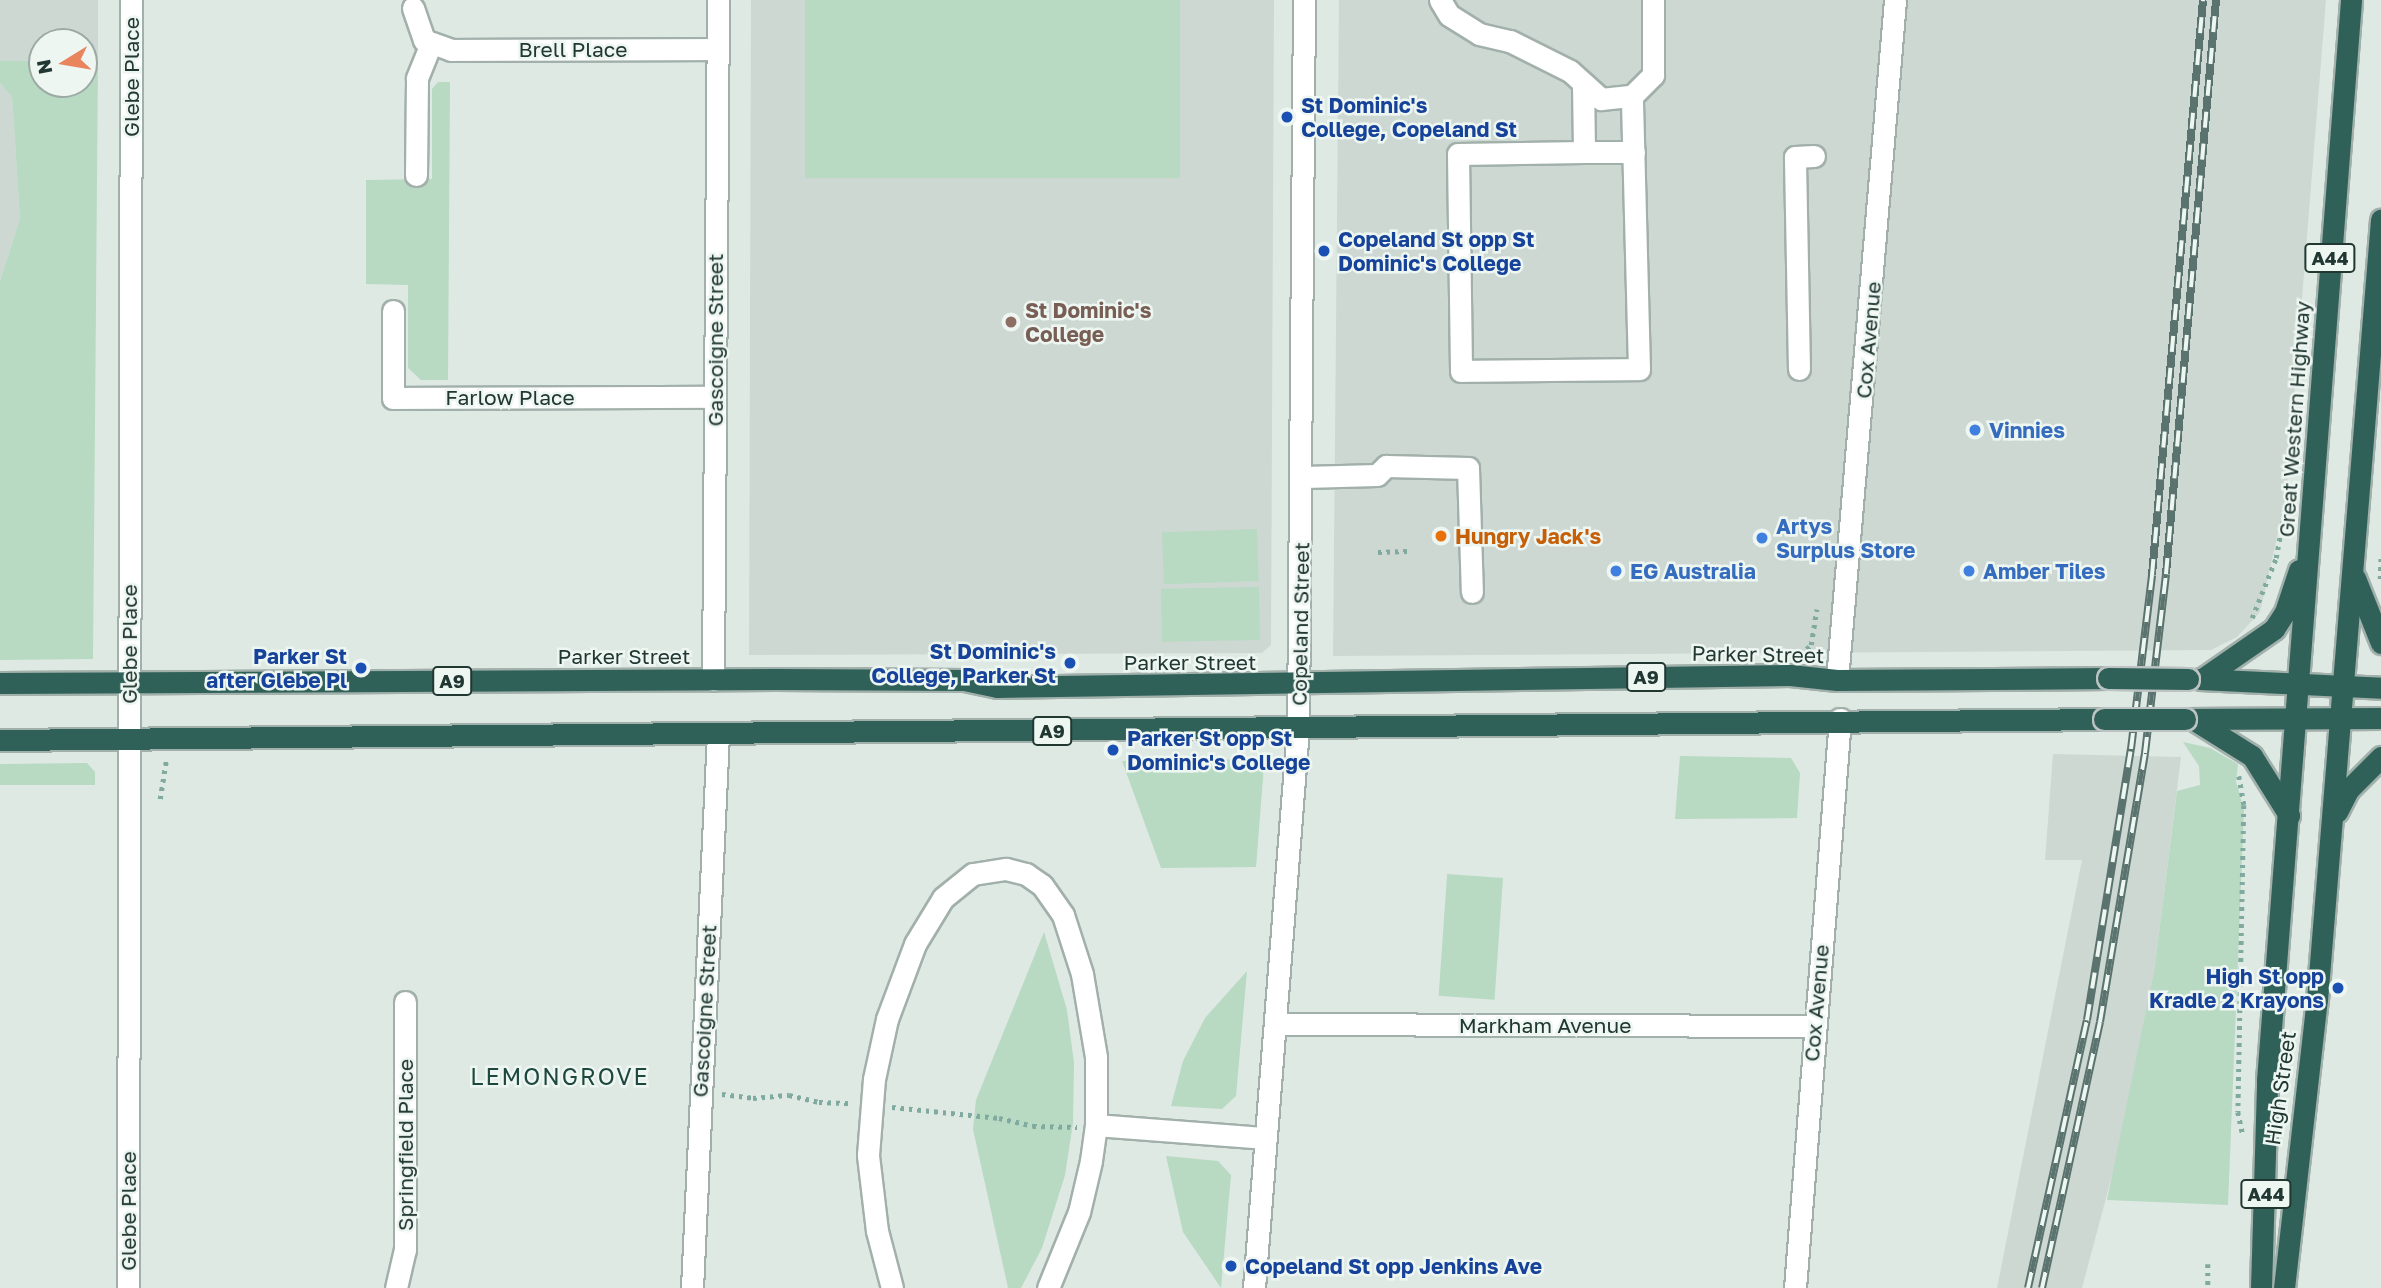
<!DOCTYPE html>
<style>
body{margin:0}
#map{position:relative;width:2381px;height:1288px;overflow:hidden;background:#dee9e4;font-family:"Golos Text",sans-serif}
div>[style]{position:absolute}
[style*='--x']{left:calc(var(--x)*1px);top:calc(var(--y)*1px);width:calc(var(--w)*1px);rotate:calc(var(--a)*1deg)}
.built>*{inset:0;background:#cdd8d3}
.green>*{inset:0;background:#b8d9c2;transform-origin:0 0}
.path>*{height:4.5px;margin-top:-2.25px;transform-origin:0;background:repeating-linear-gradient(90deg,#80aa9f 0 3.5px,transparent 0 8.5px)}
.roads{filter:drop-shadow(2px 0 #a2b0ab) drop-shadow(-2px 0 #a2b0ab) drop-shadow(0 2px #a2b0ab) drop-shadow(0 -2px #a2b0ab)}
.minor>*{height:21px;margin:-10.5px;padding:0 10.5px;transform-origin:10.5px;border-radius:10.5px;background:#fff}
.highway>*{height:21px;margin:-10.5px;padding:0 10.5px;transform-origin:10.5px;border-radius:10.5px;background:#2f6159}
.rail>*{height:8px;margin-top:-4px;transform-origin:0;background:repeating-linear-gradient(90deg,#eef6f2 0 16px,#5b736e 0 32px);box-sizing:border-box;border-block:2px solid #5b736e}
.bridges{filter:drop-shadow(2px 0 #bcc3c2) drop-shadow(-2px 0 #bcc3c2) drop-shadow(0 2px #bcc3c2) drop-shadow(0 -2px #bcc3c2)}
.highway-bridge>*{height:21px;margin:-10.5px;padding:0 10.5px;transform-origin:10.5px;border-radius:10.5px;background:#2f6159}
.dots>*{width:19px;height:19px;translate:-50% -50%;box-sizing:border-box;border:4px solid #eef6f2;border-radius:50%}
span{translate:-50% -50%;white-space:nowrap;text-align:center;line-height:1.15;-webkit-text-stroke:5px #eef6f2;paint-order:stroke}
.shield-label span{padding:2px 5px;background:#eef6f2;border:2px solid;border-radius:5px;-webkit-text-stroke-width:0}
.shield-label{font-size:19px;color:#213732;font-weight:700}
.street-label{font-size:21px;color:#213732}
.transit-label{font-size:21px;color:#164399;font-weight:700}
.left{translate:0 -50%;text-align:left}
.right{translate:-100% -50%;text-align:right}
.education-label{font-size:21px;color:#785e54;font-weight:700}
.shop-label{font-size:21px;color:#366cbe;font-weight:700}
.food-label{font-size:21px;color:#c56008;font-weight:700}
.neighbourhood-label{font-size:23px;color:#1e483f;letter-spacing:2px}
.north{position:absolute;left:28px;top:28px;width:70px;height:70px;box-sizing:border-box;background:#eef6f2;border:2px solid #9caaa5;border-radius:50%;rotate:259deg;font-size:19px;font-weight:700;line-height:28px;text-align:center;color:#213732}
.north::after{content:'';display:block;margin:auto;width:24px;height:32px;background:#e9845c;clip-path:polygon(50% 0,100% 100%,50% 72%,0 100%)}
</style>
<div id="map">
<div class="built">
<div style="clip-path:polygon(0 0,98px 0,98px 61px,84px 61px,84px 42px,42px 42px,42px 61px,0 61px)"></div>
<div style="clip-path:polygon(751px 0,1274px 0,1271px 645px,1262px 653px,749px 655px)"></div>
<div style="clip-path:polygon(1339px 0,2326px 0,2286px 498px,2260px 612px,2237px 637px,2211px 650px,1333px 656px)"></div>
<div style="clip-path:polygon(0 83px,12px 95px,20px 219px,0 281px)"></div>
<div style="clip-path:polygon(2053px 754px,2181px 757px,2154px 972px,2121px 1142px,2082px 1288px,1997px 1288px,2082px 860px,2045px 860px)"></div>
</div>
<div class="green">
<div style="left:805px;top:0;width:375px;height:178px"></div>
<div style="clip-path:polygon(0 61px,42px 61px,42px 84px,84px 84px,84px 61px,98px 61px,93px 659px,0 660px,0 281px,20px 219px,12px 96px,0 83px)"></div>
<div style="clip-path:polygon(438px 82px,450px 82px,448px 380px,421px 380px,408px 368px,408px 285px,366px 284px,366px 180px,432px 179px,432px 89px)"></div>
<div style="left:1257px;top:529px;width:52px;height:95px;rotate:88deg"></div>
<div style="left:1259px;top:587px;width:53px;height:98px;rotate:89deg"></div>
<div style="clip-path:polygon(2183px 742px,2210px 748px,2238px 764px,2236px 782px,2244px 810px,2228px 1205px,2107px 1200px,2154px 972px,2177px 791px,2200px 785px,2199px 766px)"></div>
<div style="clip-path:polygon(1680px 756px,1791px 758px,1800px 773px,1797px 818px,1675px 819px)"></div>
<div style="clip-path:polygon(1259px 759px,1264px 765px,1256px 867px,1161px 868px,1122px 761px)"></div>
<div style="clip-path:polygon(87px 763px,95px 772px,95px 785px,0 785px,0 764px)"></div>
<div style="left:1503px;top:878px;width:122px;height:56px;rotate:94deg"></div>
<div style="clip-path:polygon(1044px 932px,1067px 1010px,1074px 1063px,1073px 1123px,1065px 1175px,1042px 1248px,1021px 1288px,1008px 1288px,973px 1129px,976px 1100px)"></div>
<div style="clip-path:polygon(1247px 971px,1236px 1096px,1222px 1109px,1171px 1106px,1183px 1061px,1205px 1018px)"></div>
<div style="clip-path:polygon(1166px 1156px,1218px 1161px,1231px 1175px,1221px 1288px,1183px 1232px)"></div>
</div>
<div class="path">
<div style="--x:1378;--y:552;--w:29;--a:-2"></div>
<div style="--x:2380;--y:579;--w:25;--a:-88"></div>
<div style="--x:2252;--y:618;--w:65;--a:-68.2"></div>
<div style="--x:2276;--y:558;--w:73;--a:-79.8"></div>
<div style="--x:1800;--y:654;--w:14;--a:-39"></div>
<div style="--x:1811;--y:645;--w:36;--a:-81"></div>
<div style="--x:2239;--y:776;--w:29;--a:80"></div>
<div style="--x:2244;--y:805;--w:307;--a:91.1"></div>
<div style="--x:2238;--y:1112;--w:25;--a:78"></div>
<div style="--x:160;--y:799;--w:38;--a:-81"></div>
<div style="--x:722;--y:1094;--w:31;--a:7"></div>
<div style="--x:753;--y:1098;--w:36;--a:-5"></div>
<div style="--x:789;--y:1095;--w:31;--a:13"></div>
<div style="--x:819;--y:1102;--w:33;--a:2"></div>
<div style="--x:892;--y:1107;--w:108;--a:5.9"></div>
<div style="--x:999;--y:1118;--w:35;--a:13"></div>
<div style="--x:1033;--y:1126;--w:44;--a:1.3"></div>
<div style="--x:2208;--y:1264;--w:24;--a:90"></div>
</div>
<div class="roads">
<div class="minor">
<div style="--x:1440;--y:0;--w:17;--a:59"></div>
<div style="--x:1449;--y:15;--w:36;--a:32"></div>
<div style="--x:1479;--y:34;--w:32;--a:13"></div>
<div style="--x:1510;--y:41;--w:67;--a:26.6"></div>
<div style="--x:1570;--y:71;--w:42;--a:42.1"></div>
<div style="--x:1601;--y:99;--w:31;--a:-6"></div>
<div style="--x:1632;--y:96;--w:30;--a:-45"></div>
<div style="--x:1653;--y:75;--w:75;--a:-90"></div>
<div style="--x:413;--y:8;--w:34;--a:71"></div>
<div style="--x:424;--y:40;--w:29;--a:20"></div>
<div style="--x:451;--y:50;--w:266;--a:-0.2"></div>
<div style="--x:1583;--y:85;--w:67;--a:89.1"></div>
<div style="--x:1584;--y:152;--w:126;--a:179.1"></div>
<div style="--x:1458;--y:154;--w:217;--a:89.2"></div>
<div style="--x:1461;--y:371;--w:178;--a:-0.6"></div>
<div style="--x:1639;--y:369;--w:273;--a:-91.5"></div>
<div style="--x:1584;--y:152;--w:50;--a:0"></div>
<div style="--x:416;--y:175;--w:97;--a:-89.4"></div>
<div style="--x:417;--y:78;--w:35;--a:-68"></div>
<div style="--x:393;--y:311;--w:87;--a:90"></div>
<div style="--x:393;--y:398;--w:321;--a:-0.2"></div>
<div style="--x:1799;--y:369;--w:212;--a:-91.1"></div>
<div style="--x:1795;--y:157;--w:19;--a:-3"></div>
<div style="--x:1304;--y:477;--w:73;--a:-1.6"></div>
<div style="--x:1377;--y:475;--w:13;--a:-45"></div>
<div style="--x:1386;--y:466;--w:82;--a:1.4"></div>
<div style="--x:1468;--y:468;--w:124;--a:88.2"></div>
<div style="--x:713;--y:680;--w:680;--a:-89.58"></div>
<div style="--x:1837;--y:680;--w:682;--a:-85.12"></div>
<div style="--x:1277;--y:1024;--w:536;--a:0.21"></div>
<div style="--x:1096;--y:1125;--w:170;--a:4.4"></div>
<div style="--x:128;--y:1288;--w:1288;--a:-89.87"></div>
<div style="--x:396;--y:1288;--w:39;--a:-77"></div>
<div style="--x:405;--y:1250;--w:248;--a:-90"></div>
<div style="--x:692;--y:1288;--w:555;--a:-87.31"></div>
<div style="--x:892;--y:1288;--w:59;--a:-104.7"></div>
<div style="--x:877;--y:1231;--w:77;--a:-96.8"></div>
<div style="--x:868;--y:1155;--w:76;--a:-85.5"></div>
<div style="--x:874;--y:1079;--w:61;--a:-77.8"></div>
<div style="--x:887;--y:1019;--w:80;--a:-69.5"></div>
<div style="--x:915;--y:944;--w:54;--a:-58.7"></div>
<div style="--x:943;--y:898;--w:38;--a:-39"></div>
<div style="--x:973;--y:874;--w:33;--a:-9"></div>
<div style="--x:1006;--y:869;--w:21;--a:14"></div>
<div style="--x:1026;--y:874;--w:19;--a:35"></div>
<div style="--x:1042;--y:885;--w:37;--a:55"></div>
<div style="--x:1063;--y:915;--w:62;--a:72.1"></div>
<div style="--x:1082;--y:974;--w:84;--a:80.4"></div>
<div style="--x:1096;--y:1057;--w:68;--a:90"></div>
<div style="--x:1096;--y:1125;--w:36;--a:98"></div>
<div style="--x:1091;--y:1161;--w:52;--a:103.2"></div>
<div style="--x:1079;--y:1212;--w:82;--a:112.2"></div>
<div style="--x:1254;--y:1288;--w:562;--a:-85.51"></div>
<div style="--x:1298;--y:728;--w:728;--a:-89.53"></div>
<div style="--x:1795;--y:1288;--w:571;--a:-85.48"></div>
</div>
<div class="highway">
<div style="--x:2355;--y:578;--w:70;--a:68.2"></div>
<div style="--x:2200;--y:679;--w:181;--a:2.8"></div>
<div style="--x:2202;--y:679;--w:88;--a:-34.8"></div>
<div style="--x:2274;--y:629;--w:20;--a:-57"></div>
<div style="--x:2285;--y:612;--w:44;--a:-71.6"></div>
<div style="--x:0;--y:683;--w:776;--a:-0.3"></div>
<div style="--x:776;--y:679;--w:188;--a:0.3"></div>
<div style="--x:964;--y:680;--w:34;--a:12"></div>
<div style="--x:997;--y:687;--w:793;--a:-0.87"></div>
<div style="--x:1790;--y:675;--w:47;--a:6.1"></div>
<div style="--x:1837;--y:680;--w:271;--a:-0.4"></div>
<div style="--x:2185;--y:719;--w:196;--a:-0.3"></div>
<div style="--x:2196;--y:721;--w:66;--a:32"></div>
<div style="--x:2252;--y:756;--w:70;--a:57.9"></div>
<div style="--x:0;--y:740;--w:2104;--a:-0.57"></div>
<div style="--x:2337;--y:812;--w:25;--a:-63"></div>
<div style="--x:2348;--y:790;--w:47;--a:-45"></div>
<div style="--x:2261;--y:1288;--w:208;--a:-88.3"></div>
<div style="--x:2267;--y:1080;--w:1083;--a:-85.55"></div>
<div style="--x:2284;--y:1288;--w:290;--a:-83.5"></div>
<div style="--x:2317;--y:1000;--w:783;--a:-85.31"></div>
</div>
</div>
<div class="rail">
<div style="--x:2028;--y:1288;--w:274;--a:-77.6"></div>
<div style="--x:2087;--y:1020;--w:275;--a:-80.8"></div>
<div style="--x:2131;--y:749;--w:175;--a:-83.1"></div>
<div style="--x:2152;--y:575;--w:577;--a:-84.93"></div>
<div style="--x:2042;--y:1288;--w:272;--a:-77.7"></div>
<div style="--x:2100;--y:1022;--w:273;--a:-80.5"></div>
<div style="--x:2145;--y:753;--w:180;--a:-83.3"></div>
<div style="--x:2166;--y:574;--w:576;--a:-85.02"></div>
</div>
<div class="bridges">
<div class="highway-bridge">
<div style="--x:2108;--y:678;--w:80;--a:0.7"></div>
<div style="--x:2104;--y:719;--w:81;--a:0"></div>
</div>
</div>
<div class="dots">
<div style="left:1287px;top:117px;background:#1a4fb4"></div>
<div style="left:1324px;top:251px;background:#1a4fb4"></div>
<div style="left:1011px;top:322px;background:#8d6e63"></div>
<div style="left:1975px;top:430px;background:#3f7fe0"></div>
<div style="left:1441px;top:536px;background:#e8710a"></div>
<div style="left:1762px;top:538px;background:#3f7fe0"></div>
<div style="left:1616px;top:571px;background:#3f7fe0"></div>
<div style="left:1969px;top:571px;background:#3f7fe0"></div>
<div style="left:1070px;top:663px;background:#1a4fb4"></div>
<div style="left:361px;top:668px;background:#1a4fb4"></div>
<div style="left:1113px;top:750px;background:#1a4fb4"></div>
<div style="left:2338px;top:988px;background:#1a4fb4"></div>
<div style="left:1231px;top:1266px;background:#1a4fb4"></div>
</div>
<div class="shield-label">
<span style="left:2330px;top:258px">A44</span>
<span style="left:1646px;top:677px">A9</span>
<span style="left:452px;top:681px">A9</span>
<span style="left:1052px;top:731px">A9</span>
<span style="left:2266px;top:1194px">A44</span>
</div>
<div class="street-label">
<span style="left:573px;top:49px">Brell Place</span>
<span style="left:131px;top:77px;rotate:-90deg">Glebe Place</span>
<span style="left:715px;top:340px;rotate:-90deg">Gascoigne Street</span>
<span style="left:1868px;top:340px;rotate:-85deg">Cox Avenue</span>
<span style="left:510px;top:397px">Farlow Place</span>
<span style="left:2294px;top:419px;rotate:-86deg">Great Western Highway</span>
<span style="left:1300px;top:624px;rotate:-89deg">Copeland Street</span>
<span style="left:129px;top:644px;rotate:-90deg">Glebe Place</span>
<span style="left:1758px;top:654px;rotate:1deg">Parker Street</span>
<span style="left:624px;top:656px">Parker Street</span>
<span style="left:1190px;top:662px">Parker Street</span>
<span style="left:1816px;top:1003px;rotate:-85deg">Cox Avenue</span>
<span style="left:704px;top:1011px;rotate:-87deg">Gascoigne Street</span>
<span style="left:1545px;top:1025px">Markham Avenue</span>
<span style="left:2280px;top:1088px;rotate:-82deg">High Street</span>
<span style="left:405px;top:1145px;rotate:-90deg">Springfield Place</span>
<span style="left:128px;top:1211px;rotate:-90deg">Glebe Place</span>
</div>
<div class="transit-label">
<span class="left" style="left:1301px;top:117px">St Dominic's<br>College, Copeland St</span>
<span class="left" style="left:1338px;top:251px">Copeland St opp St<br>Dominic's College</span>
<span class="right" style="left:1056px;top:663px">St Dominic's<br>College, Parker St</span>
<span class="right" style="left:347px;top:668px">Parker St<br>after Glebe Pl</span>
<span class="left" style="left:1127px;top:750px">Parker St opp St<br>Dominic's College</span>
<span class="right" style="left:2324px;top:988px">High St opp<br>Kradle 2 Krayons</span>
<span class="left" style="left:1245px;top:1266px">Copeland St opp Jenkins Ave</span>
</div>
<div class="education-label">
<span class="left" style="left:1025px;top:322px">St Dominic's<br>College</span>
</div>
<div class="shop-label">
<span class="left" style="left:1989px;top:430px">Vinnies</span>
<span class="left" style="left:1776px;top:538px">Artys<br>Surplus Store</span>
<span class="left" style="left:1630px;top:571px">EG Australia</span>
<span class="left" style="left:1983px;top:571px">Amber Tiles</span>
</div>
<div class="food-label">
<span class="left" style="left:1455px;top:536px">Hungry Jack's</span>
</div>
<div class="neighbourhood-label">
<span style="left:560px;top:1076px">LEMONGROVE</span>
</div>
<div class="north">N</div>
</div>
